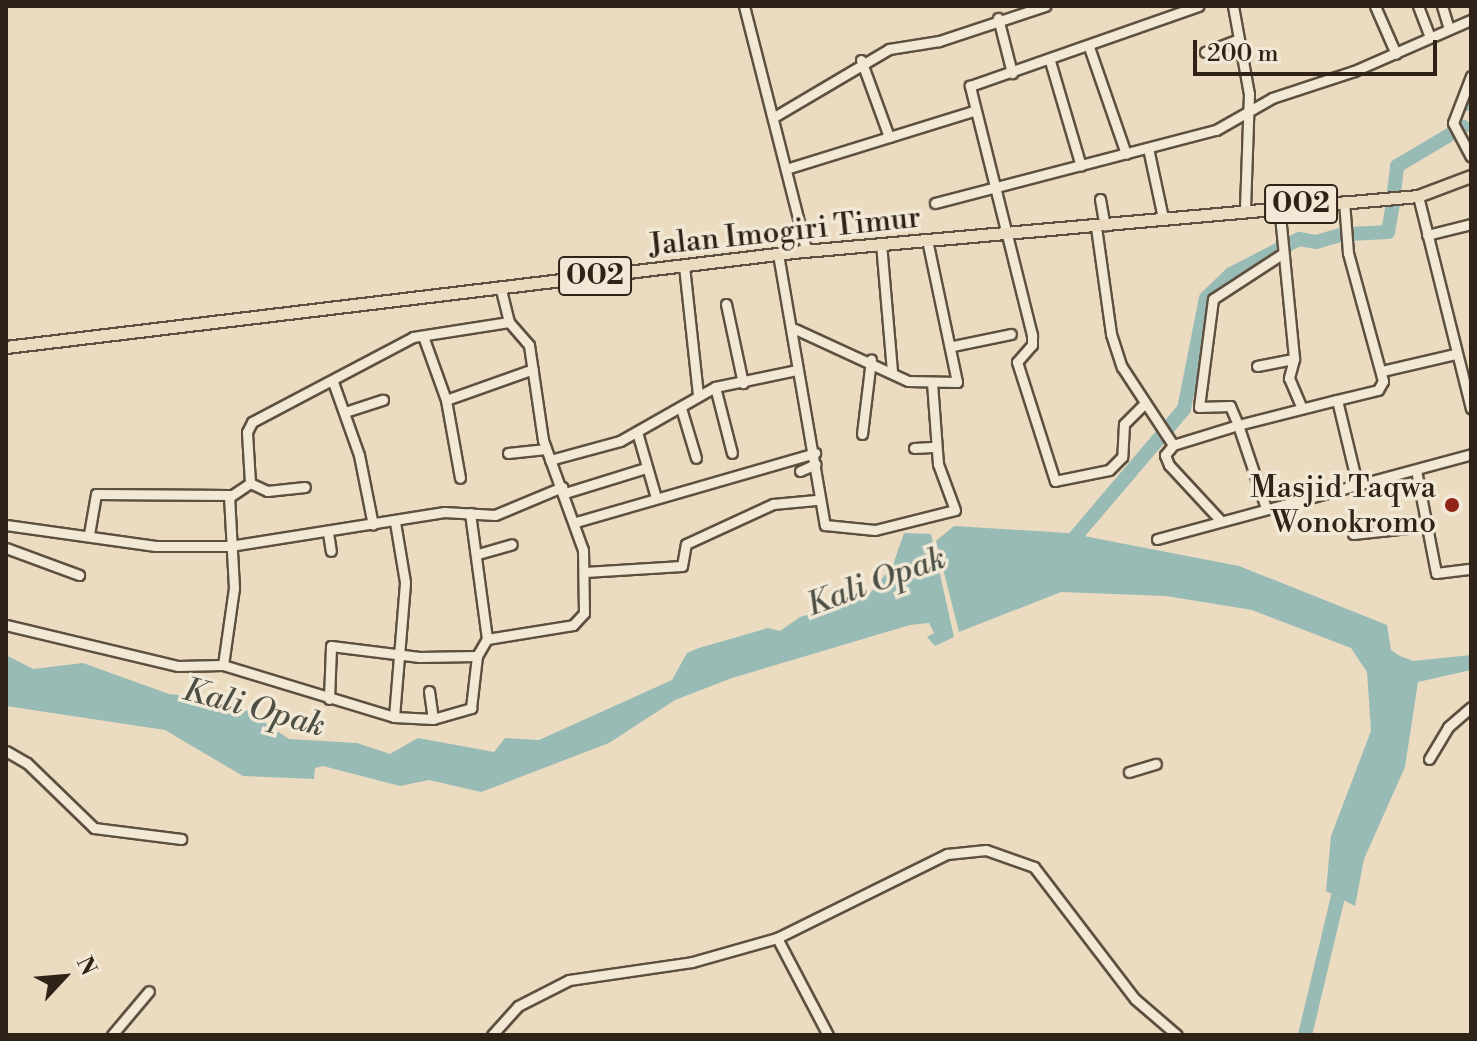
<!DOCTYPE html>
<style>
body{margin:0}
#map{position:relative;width:1477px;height:1041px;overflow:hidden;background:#ebdbc0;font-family:"Libre Bodoni",serif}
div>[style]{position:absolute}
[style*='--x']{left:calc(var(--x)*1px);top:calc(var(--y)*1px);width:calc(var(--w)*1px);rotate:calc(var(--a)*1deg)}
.water>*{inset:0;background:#98bbb6}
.river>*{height:14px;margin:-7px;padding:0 7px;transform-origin:7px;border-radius:7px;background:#98bbb6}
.roads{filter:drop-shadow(2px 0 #5e5040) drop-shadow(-2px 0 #5e5040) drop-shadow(0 2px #5e5040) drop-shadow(0 -2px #5e5040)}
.minor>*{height:9px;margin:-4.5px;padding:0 4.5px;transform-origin:4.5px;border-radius:4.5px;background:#f2e8d6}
.major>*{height:11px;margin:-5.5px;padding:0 5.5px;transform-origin:5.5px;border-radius:5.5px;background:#ebdbc0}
.dots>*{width:22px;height:22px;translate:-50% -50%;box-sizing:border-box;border:4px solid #f2e8d6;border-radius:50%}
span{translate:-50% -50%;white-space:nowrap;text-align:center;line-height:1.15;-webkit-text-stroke:7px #f2e8d6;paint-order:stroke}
.shield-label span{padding:2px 6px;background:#f2e8d6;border:2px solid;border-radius:6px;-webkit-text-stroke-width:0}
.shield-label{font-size:28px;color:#2f2216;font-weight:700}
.street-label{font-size:30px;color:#2f2216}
.poi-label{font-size:30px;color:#2f2216}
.right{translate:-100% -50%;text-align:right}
.water-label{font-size:32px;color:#4e5046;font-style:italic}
.frame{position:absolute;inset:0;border:8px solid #2f2216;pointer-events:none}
.north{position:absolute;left:24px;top:937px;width:80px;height:80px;-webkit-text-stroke:6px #f2e8d6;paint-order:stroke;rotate:64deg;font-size:22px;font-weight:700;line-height:32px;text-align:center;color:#2f2216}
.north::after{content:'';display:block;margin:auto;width:28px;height:36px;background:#2f2216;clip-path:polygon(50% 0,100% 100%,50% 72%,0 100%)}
.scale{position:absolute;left:1193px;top:40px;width:244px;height:36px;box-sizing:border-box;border:4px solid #2f2216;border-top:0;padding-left:10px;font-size:24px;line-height:28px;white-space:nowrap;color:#2f2216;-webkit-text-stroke:6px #f2e8d6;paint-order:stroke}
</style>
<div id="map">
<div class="water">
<div style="clip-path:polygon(954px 526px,1068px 533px,1239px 566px,1387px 625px,1391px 650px,1400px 656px,1413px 661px,1471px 655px,1471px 670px,1418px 682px,1405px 767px,1364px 859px,1355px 906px,1326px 891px,1331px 836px,1371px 731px,1367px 672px,1351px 648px,1252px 610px,1166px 596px,1061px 592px,959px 632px,936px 541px)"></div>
<div style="clip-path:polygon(904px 533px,931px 534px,954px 637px,935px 646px,927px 637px,934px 633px,929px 623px,910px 625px,732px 678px,675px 700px,609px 743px,481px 792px,429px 780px,400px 786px,323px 766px,315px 768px,314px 779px,243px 776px,165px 730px,6px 706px,6px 655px,33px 669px,83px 663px,169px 694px,233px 701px,289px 739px,357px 743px,390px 754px,418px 738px,494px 752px,505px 738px,539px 740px,672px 680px,687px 653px,699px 648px,768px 628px,780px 631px,800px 617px,868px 596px,893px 565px)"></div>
</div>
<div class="river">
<div style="--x:1466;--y:104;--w:17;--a:-73"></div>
<div style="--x:1394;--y:192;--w:26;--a:-83"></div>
<div style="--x:1397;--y:166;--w:77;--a:-30.6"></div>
<div style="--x:1350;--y:234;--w:38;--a:-3"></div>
<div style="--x:1388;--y:232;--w:29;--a:-80"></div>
<div style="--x:1064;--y:550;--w:185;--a:-49.6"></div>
<div style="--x:1184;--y:409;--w:113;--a:-78.8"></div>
<div style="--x:1206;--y:298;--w:35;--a:-44"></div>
<div style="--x:1231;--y:274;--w:76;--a:-27.2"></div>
<div style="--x:1299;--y:239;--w:17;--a:10"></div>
<div style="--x:1316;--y:242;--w:29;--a:-16"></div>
<div style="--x:1305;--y:1035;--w:159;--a:-76.6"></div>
</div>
<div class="roads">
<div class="minor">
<div style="--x:744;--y:6;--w:252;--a:75.7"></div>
<div style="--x:1233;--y:6;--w:89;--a:79.7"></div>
<div style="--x:1249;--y:94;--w:115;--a:92"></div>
<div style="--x:1375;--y:6;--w:52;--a:66.4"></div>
<div style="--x:1418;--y:6;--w:33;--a:69"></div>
<div style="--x:1442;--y:6;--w:24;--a:73"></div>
<div style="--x:998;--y:18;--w:57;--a:75.7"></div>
<div style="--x:1089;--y:47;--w:113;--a:70.9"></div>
<div style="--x:1205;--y:52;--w:36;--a:-21"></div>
<div style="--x:861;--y:60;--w:82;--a:70"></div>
<div style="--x:1050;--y:61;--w:109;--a:73.6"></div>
<div style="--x:1471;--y:76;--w:50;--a:111"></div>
<div style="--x:1453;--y:123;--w:38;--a:62"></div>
<div style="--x:774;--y:117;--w:134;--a:-30.6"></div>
<div style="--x:889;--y:49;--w:51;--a:-9.1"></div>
<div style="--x:939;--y:41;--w:112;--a:-18.3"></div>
<div style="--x:1148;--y:148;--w:72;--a:77.9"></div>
<div style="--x:786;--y:169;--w:196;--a:-17.2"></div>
<div style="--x:1418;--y:196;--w:219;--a:76"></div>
<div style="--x:1100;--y:199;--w:27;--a:80"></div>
<div style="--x:1344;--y:201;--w:52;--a:85.6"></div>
<div style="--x:1348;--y:253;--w:133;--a:74.7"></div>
<div style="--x:1383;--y:381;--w:10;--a:119"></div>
<div style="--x:1378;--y:390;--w:42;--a:166.3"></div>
<div style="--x:1337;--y:400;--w:85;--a:76.5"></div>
<div style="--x:935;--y:203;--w:290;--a:-14.6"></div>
<div style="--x:1216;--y:130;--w:64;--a:-29.7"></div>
<div style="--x:1272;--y:98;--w:86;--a:-18.2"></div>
<div style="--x:1354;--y:71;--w:128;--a:-23.6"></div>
<div style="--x:1279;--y:205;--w:155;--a:84.4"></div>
<div style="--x:1294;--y:359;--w:20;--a:105"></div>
<div style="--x:1289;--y:378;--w:30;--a:67"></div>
<div style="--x:1096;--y:227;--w:108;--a:82"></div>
<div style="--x:1111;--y:334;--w:35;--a:72"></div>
<div style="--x:1122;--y:367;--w:93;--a:56.8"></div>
<div style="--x:1427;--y:235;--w:45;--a:-14"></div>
<div style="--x:881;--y:243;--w:128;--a:85.1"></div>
<div style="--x:778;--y:254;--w:275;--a:80.2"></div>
<div style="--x:825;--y:525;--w:50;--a:5.7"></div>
<div style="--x:875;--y:530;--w:82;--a:-14"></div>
<div style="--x:955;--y:510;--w:49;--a:-110.3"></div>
<div style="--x:938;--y:464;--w:81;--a:-94.2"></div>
<div style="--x:1282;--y:254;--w:82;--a:146.9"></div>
<div style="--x:1213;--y:299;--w:109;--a:97.4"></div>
<div style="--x:1199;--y:407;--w:31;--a:-2"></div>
<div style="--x:1230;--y:406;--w:21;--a:67"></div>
<div style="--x:1238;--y:425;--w:102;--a:-14.2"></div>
<div style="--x:684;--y:266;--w:130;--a:83.8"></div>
<div style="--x:726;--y:304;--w:81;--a:77.9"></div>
<div style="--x:795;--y:329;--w:124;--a:24.7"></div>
<div style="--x:908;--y:381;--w:49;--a:1.2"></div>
<div style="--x:957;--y:382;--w:145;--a:-101.9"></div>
<div style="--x:423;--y:336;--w:68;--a:70.2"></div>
<div style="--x:446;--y:400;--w:92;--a:-19.6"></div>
<div style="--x:953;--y:346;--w:59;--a:-11.7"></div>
<div style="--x:1257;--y:366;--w:38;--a:-11"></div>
<div style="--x:1382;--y:371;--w:75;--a:-13.1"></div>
<div style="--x:333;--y:382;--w:77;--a:70.4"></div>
<div style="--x:359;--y:455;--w:71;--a:78.7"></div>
<div style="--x:715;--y:387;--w:68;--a:75.6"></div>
<div style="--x:446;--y:400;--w:79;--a:79.8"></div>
<div style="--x:1143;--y:405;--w:27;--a:135"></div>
<div style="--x:1124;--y:424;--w:33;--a:93"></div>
<div style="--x:1122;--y:457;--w:18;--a:135"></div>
<div style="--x:1109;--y:470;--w:55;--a:168.5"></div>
<div style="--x:1055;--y:481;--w:125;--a:-107.7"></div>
<div style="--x:1017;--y:362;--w:23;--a:-49"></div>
<div style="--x:1032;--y:345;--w:10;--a:-90"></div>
<div style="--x:1032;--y:335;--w:257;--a:-104"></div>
<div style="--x:970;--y:86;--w:242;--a:-19.3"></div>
<div style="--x:681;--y:408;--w:52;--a:73.3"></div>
<div style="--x:345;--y:412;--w:40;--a:-18"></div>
<div style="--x:637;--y:432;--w:69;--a:73.9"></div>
<div style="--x:862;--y:434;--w:75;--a:-83.1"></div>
<div style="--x:914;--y:448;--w:22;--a:-3"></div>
<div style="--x:508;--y:453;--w:38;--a:-6"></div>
<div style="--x:550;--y:460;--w:73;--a:-15.2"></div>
<div style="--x:620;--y:441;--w:109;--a:-29.6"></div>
<div style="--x:715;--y:387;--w:84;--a:-11.7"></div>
<div style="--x:1416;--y:470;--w:105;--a:79"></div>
<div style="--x:1436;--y:573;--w:35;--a:-7"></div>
<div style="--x:800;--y:471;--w:17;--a:-24"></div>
<div style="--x:250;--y:483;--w:19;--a:25"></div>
<div style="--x:267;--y:491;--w:38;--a:-6"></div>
<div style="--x:565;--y:493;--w:85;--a:-17.2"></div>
<div style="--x:231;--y:496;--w:23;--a:-34"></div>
<div style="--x:250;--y:483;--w:51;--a:-93.4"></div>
<div style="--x:247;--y:432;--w:11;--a:-63"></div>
<div style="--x:252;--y:422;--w:182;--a:-27.8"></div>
<div style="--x:413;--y:337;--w:97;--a:-8.9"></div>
<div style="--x:509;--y:322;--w:34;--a:-104"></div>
<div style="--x:470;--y:513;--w:127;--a:82.3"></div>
<div style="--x:1220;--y:520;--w:75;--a:-132.8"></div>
<div style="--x:1169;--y:465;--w:11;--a:-112"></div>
<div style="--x:1165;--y:455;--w:13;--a:-51"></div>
<div style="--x:1173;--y:445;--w:68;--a:-17.1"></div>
<div style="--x:1238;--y:425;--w:88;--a:71.4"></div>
<div style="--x:576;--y:522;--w:249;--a:-16.1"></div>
<div style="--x:6;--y:525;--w:151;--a:8"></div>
<div style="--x:156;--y:546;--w:74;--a:0"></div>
<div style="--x:230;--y:546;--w:217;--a:-9"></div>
<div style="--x:444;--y:512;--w:51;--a:3.4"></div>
<div style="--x:495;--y:515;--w:73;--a:-22.7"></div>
<div style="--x:328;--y:533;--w:18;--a:81"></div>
<div style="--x:1353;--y:534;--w:74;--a:-6.2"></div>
<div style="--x:1157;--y:539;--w:325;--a:-15.1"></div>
<div style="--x:6;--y:548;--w:78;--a:20.3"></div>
<div style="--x:478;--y:554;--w:35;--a:-16"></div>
<div style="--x:585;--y:572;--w:97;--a:-3.5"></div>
<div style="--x:682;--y:566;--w:22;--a:-80"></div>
<div style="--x:686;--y:544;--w:96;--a:-24.7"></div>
<div style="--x:773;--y:504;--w:43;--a:-5.3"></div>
<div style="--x:6;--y:625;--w:177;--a:13.4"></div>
<div style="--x:178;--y:666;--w:45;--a:-1.3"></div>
<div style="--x:223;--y:665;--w:78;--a:-81.9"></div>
<div style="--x:234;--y:588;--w:93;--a:-93.1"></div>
<div style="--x:229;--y:495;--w:133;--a:-179.6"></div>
<div style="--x:96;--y:494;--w:41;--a:99.9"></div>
<div style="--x:223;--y:665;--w:179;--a:16.9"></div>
<div style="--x:394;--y:717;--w:39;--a:3"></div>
<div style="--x:433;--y:719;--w:40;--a:-16"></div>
<div style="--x:471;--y:708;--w:52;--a:-83.4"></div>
<div style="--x:429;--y:691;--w:28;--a:82"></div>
<div style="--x:329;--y:699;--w:53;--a:-87.8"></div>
<div style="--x:331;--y:646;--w:89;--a:7.1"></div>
<div style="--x:419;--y:657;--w:58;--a:-1"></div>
<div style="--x:477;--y:656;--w:20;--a:-60"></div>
<div style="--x:487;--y:639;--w:87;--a:-9.2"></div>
<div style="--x:573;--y:625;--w:16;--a:-47"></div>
<div style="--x:584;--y:613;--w:63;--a:-90.9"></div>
<div style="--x:583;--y:550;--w:117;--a:-110"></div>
<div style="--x:543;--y:440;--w:96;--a:-98.4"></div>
<div style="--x:529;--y:345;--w:30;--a:-131"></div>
<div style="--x:394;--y:717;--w:135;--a:-85.3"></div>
<div style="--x:405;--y:582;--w:61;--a:-99.5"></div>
<div style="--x:6;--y:751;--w:24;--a:30"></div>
<div style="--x:27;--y:763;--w:93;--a:44.1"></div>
<div style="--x:94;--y:828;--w:88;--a:7.2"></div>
<div style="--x:1429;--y:759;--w:37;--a:-59"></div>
<div style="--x:1448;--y:727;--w:30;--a:-41"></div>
<div style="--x:1129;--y:772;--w:28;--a:-17"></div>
<div style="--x:777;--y:938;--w:110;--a:62.3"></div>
<div style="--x:112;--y:1035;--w:57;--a:-49.9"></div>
<div style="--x:492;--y:1035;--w:39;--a:-48"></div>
<div style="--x:518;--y:1006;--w:57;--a:-27"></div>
<div style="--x:569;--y:980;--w:124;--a:-8.3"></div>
<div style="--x:692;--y:962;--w:88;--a:-15.8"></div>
<div style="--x:777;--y:938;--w:190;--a:-26.3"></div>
<div style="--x:947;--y:854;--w:39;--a:-6"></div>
<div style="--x:986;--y:850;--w:51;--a:19.5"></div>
<div style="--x:1034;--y:867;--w:166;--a:52.6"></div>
<div style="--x:1135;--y:999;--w:55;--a:40.6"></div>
</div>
<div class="major">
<div style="--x:6;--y:347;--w:793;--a:-6.88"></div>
<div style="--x:793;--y:252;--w:628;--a:-5.12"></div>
<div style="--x:1418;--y:196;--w:57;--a:-20.7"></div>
</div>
</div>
<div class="dots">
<div style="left:1452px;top:505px;background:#8f2418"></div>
</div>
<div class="shield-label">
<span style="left:1301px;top:204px">002</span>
<span style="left:595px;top:276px">002</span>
</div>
<div class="street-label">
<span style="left:785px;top:232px;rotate:-6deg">Jalan Imogiri Timur</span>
</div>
<div class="poi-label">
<span class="right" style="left:1436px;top:505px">Masjid Taqwa<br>Wonokromo</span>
</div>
<div class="water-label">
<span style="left:876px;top:582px;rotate:-20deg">Kali Opak</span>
<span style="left:254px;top:708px;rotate:15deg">Kali Opak</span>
</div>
<div class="frame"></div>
<div class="north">N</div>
<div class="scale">200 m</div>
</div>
